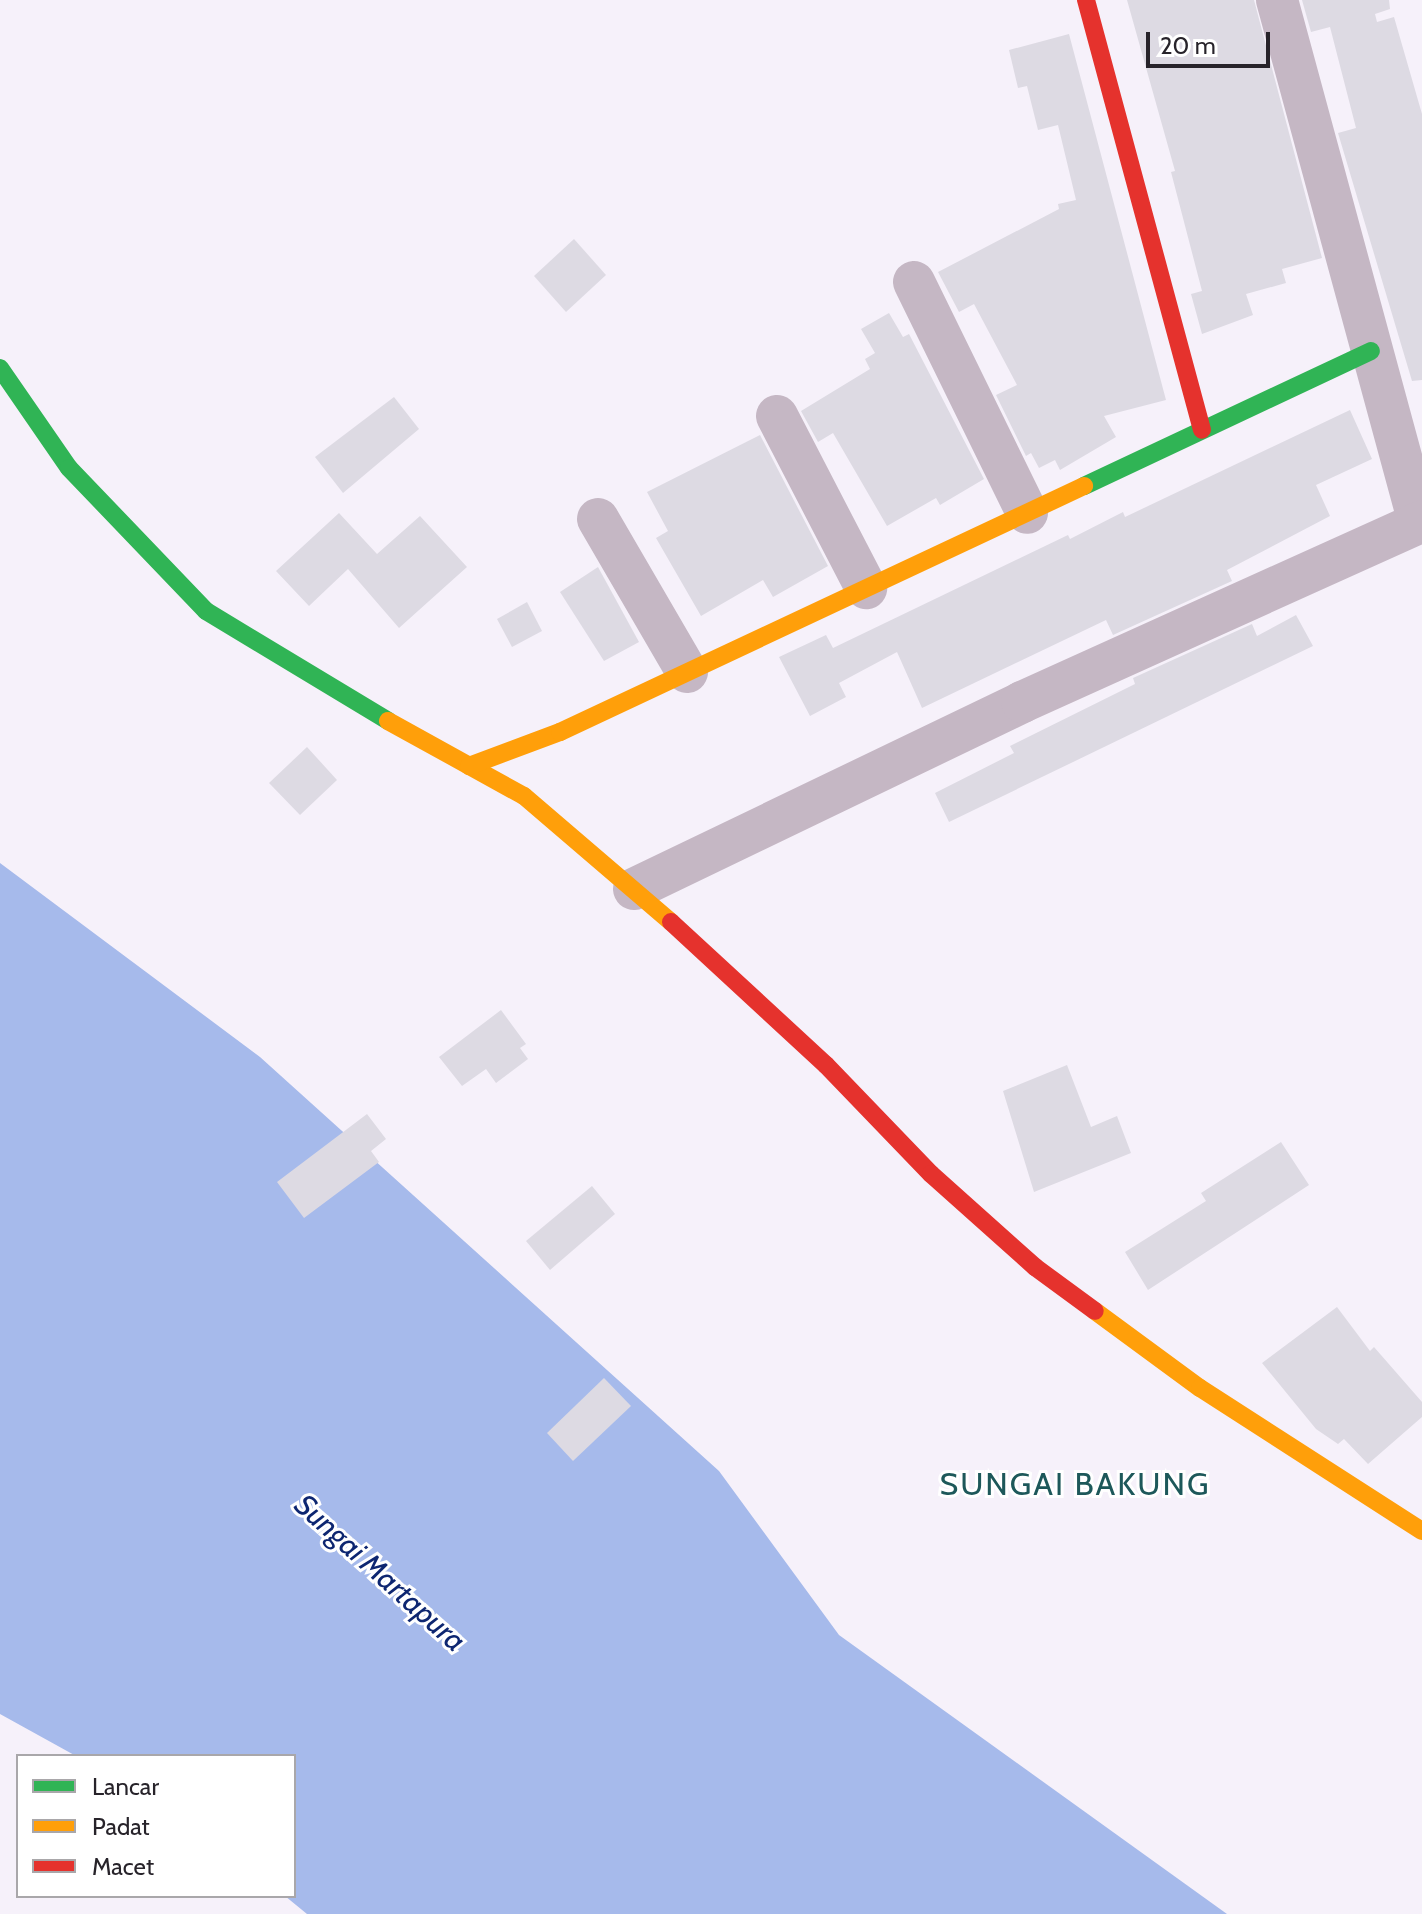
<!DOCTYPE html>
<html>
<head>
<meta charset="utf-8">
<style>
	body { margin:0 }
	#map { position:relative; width:1422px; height:1914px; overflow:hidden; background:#f6f1fa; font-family:Cabin,sans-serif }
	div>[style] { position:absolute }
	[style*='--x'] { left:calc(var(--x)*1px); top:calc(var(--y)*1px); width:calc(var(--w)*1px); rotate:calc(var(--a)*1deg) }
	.water>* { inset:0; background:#a6baeb }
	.building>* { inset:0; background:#dddae3 }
	.street>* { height:42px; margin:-21px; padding:0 21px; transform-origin:21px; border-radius:21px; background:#c5b7c4 }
	.fast>* { height:18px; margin:-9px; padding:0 9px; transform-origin:9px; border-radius:9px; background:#30b455 }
	.slow>* { height:18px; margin:-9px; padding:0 9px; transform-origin:9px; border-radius:9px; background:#ff9f0a }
	.jam>* { height:18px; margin:-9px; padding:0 9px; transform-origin:9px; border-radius:9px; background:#e5322d }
	span { translate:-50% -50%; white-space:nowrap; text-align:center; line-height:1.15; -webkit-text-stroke:6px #fff; paint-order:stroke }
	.water-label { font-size:30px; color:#0d2671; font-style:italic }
	.quarter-label { font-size:32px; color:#1d585a; letter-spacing:2px }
	.legend { position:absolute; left:16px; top:1754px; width:280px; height:144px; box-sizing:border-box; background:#fff; border:2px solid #a9a7aa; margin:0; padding:10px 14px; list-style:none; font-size:24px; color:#27232a }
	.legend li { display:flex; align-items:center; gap:16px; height:40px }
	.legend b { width:40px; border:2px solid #a9a7aa }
	.scale { position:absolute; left:1146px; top:32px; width:124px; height:36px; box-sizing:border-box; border:4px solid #27232a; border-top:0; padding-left:10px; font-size:24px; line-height:28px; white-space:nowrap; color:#27232a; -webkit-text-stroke:6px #fff; paint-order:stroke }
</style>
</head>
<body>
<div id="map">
	<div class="water">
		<div style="clip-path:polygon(0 863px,260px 1057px,719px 1471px,839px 1635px,1227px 1914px,307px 1914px,285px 1896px,294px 1896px,294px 1756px,76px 1756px,0 1714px)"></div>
	</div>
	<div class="building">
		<div style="clip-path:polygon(1127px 0,1254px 0,1322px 258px,1282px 269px,1286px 283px,1246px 294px,1253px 315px,1202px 334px,1191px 294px,1202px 291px,1171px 172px,1175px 171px)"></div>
		<div style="clip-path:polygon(1302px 0,1389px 0,1390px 9px,1375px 14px,1377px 22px,1394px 17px,1422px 114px,1422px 380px,1412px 381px,1338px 133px,1356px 128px,1330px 27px,1311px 32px)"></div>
		<div style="clip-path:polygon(1069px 34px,1166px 400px,1104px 416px,1116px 437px,1060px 470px,1055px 460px,1039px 468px,1031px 453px,1026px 456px,996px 395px,1017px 385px,974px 304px,959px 312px,938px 272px,1059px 209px,1058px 204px,1076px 200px,1058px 125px,1038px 130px,1027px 86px,1018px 88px,1009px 50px)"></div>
		<div style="clip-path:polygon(574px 239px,606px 275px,566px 312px,534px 276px)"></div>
		<div style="clip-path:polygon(889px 313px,903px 337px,909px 334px,984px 479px,940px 505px,936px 498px,887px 526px,833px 433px,818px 442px,801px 411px,870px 369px,865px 359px,875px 353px,861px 329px)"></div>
		<div style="clip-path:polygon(394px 397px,419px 429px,343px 493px,315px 457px)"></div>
		<div style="clip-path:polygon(1350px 410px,1372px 459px,1316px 485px,1330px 516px,1227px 570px,1232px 581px,1113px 635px,1106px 620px,922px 708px,897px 652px,839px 683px,846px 697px,810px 716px,779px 657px,826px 635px,833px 648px,1068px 535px,1070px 539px,1123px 512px,1125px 517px)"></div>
		<div style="clip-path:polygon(760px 435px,828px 566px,773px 597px,763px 580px,701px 616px,656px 538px,668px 531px,647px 492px)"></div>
		<div style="clip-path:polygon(339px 513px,377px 554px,420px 516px,467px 567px,399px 628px,348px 569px,309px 606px,276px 571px)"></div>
		<div style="clip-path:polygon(598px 567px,639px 642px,604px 661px,560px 592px)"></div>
		<div style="clip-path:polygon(527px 602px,542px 631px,512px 647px,497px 619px)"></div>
		<div style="clip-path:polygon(1296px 615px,1313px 646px,949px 822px,935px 793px,1014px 753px,1010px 746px,1135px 684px,1133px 678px,1252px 624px,1257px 636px)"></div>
		<div style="clip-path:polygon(307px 747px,337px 780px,300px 815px,269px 783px)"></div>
		<div style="clip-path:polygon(501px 1010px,526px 1044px,520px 1048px,528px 1059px,496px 1083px,486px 1069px,462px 1086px,439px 1057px)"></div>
		<div style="clip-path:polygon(1067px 1065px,1091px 1127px,1117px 1116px,1131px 1153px,1034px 1192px,1003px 1091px)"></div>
		<div style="clip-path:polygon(367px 1114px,386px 1139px,371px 1151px,379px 1162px,304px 1218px,277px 1182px)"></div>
		<div style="clip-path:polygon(1281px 1142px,1309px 1185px,1148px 1290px,1125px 1252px,1206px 1201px,1201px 1193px)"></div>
		<div style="clip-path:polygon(592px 1186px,615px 1214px,550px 1270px,526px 1241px)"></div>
		<div style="clip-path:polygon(1337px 1307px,1370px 1351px,1374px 1347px,1422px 1402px,1422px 1417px,1368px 1464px,1344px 1439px,1338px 1444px,1316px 1429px,1262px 1363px)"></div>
		<div style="clip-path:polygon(604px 1378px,631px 1406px,573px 1461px,547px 1433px)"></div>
	</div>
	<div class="street">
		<div style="--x:1277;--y:0;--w:542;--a:74.81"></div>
		<div style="--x:914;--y:282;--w:257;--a:63.9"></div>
		<div style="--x:777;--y:416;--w:194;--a:62.6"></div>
		<div style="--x:598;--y:519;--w:177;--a:59.8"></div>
		<div style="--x:634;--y:889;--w:431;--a:-25.7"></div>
		<div style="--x:1022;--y:702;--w:439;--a:-24.3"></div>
	</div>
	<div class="fast">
		<div style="--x:0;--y:368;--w:121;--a:55.4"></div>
		<div style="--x:69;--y:468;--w:198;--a:46.2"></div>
		<div style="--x:206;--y:611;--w:213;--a:31.1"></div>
		<div style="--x:1084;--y:486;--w:317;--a:-25.2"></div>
	</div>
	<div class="slow">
		<div style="--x:388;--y:721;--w:155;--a:28.9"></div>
		<div style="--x:524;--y:796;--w:194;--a:40.6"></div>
		<div style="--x:469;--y:766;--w:97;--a:-20.5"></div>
		<div style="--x:560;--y:732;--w:579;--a:-25.15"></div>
		<div style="--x:1095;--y:1311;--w:130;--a:36.3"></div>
		<div style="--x:1200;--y:1388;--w:264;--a:32.8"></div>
	</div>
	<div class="jam">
		<div style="--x:1086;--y:0;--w:445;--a:74.9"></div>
		<div style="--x:671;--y:922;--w:211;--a:42.7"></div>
		<div style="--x:826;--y:1065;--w:151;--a:46.1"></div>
		<div style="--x:931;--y:1174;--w:140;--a:41.8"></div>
		<div style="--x:1035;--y:1267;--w:74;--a:36.3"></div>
	</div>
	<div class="water-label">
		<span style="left:380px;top:1573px;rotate:42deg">Sungai Martapura</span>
	</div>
	<div class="quarter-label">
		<span style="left:1075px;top:1484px">SUNGAI BAKUNG</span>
	</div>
	<ul class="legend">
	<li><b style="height:10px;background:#30b455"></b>Lancar</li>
	<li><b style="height:10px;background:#ff9f0a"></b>Padat</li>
	<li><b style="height:10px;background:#e5322d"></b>Macet</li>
	</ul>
	<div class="scale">20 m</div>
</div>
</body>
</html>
